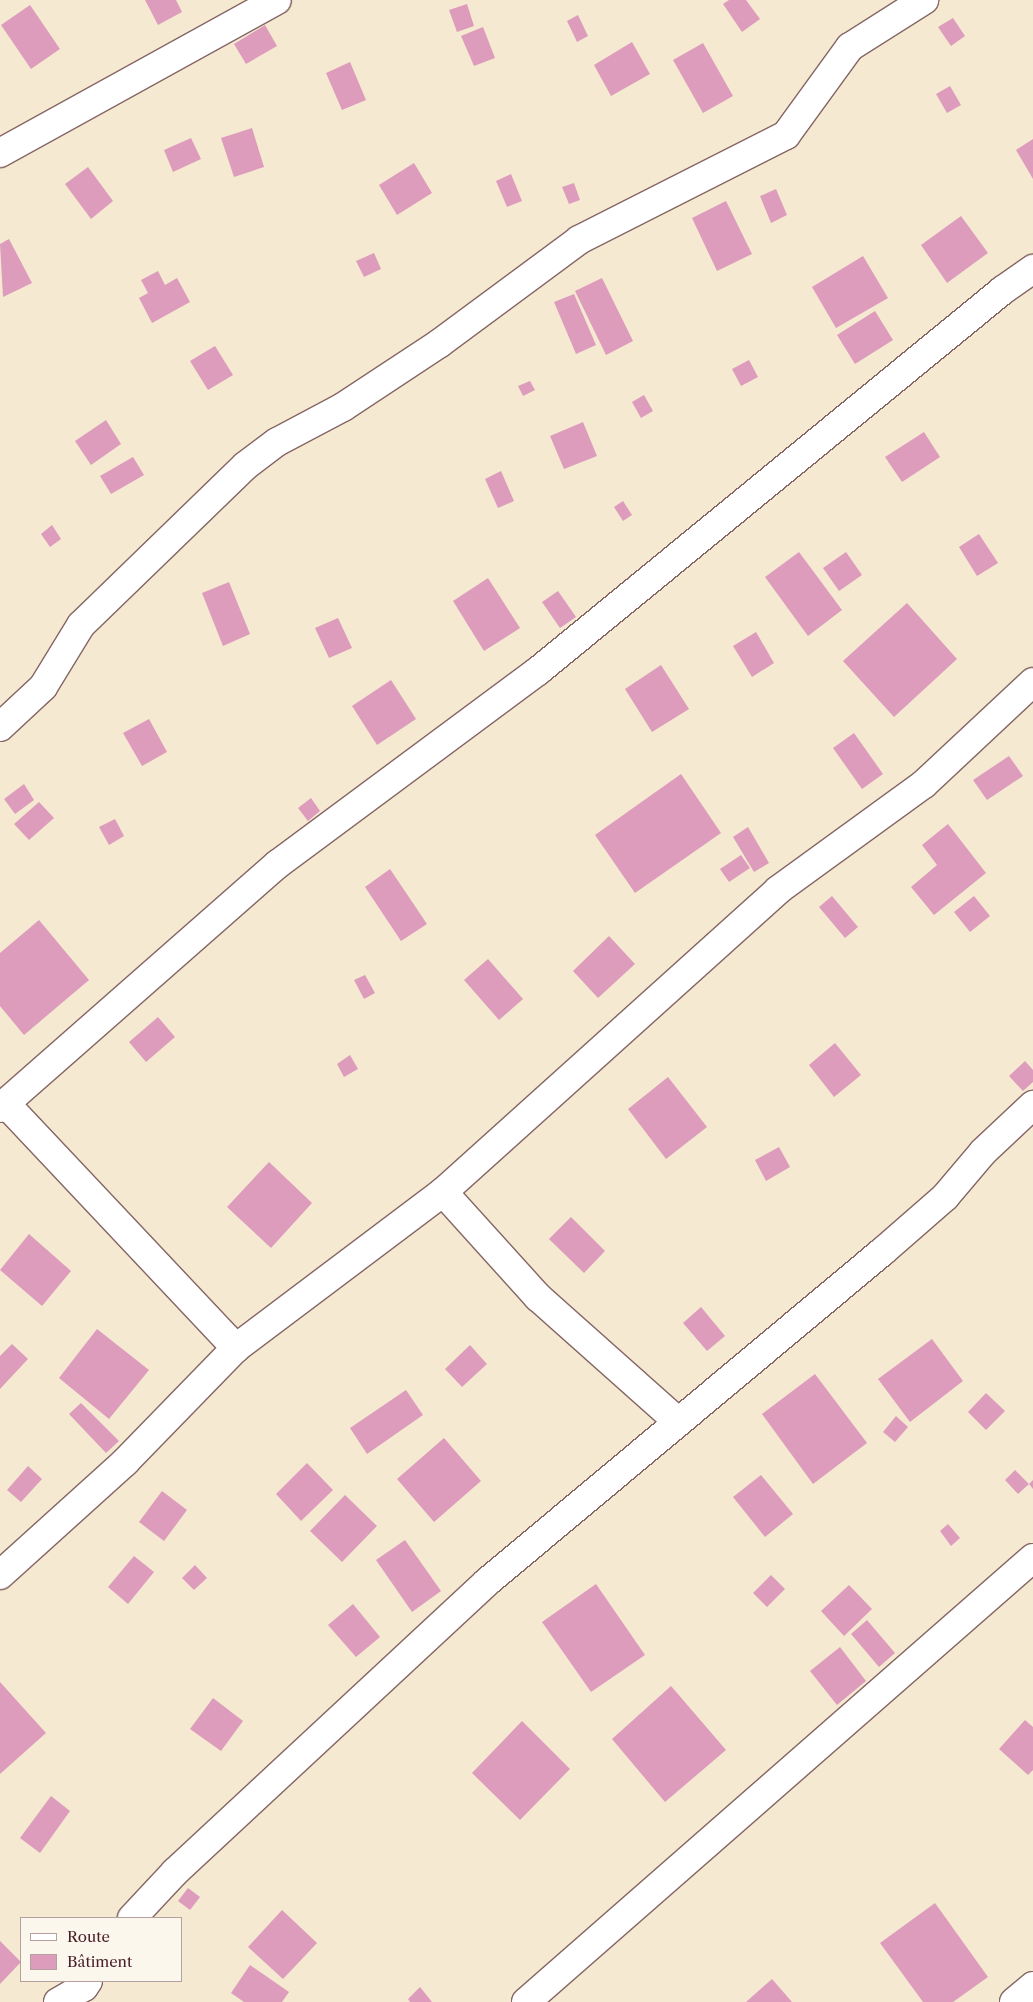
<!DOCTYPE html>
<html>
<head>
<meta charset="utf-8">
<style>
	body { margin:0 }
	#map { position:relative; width:1033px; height:2002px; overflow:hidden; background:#f5e9d2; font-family:"Libre Caslon Text",serif }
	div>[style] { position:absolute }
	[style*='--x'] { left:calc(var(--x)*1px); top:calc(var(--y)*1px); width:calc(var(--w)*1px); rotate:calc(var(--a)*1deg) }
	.building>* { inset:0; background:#dd9cbc }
	.roads { filter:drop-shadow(1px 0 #866665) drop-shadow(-1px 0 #866665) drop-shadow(0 1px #866665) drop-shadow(0 -1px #866665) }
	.minor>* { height:28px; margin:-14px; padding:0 14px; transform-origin:14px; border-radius:14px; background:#fff }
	span { translate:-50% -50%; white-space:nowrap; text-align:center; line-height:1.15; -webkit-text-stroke:4px #fbf7ec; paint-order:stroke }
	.legend { position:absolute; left:20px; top:1917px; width:162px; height:65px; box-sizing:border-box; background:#fbf7ec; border:1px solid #b4a19f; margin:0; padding:6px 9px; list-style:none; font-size:15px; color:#4a1f2b }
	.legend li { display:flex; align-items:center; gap:10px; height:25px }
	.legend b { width:25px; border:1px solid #b4a19f }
</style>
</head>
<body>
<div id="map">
	<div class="building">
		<div style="clip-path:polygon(145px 0,176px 0,182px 12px,158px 25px)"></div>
		<div style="clip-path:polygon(729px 0,746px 0,760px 19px,742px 32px,723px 4px)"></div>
		<div style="clip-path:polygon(467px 4px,474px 26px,457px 32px,449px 10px)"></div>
		<div style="clip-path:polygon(30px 5px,60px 49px,31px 69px,1px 25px)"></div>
		<div style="clip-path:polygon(578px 15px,588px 36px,577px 42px,567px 21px)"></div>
		<div style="clip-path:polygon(953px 18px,965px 36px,951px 46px,938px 27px)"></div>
		<div style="clip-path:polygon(265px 25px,277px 46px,246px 64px,234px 44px)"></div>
		<div style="clip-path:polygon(483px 27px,495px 58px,474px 66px,461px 36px)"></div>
		<div style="clip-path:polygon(632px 42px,650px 74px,611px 96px,594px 65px)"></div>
		<div style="clip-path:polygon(703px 43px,733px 96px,703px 113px,673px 60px)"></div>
		<div style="clip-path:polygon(350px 62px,366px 100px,342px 110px,326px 73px)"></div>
		<div style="clip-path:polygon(950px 86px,961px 105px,947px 113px,936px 94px)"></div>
		<div style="clip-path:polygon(252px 128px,264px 167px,234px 177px,221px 138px)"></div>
		<div style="clip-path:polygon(191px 138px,201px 159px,173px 172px,164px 150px)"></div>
		<div style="clip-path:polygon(1033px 139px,1033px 179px,1016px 150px)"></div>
		<div style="clip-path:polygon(414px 163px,432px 193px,397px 215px,379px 185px)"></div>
		<div style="clip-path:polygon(88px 167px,113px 201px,91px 219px,65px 184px)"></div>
		<div style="clip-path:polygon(511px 174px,522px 201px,507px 207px,496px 181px)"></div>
		<div style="clip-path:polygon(574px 183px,580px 200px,569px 204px,562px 187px)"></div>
		<div style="clip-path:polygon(776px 189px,787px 215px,771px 223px,760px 196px)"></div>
		<div style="clip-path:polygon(726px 201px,752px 254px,717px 271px,692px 218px)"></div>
		<div style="clip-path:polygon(961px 216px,988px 253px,947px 283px,921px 245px)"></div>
		<div style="clip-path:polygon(9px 239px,32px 283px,3px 297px,0 244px)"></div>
		<div style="clip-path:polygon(374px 253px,381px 269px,364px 277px,356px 261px)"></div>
		<div style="clip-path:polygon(863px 256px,888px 298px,836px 328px,812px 287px)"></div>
		<div style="clip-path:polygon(158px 271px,165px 285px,177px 278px,190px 302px,152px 323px,139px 298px,148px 293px,141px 280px)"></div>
		<div style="clip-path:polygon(602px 278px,633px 341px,606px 355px,575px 291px)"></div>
		<div style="clip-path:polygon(574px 294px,596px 345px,576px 354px,554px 302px)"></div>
		<div style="clip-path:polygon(875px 311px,893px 340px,855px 364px,837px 335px)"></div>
		<div style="clip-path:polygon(215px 346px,233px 375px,208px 390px,190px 361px)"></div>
		<div style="clip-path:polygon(749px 360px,758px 377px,741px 386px,732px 369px)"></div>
		<div style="clip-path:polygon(530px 381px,535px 390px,523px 396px,518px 386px)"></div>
		<div style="clip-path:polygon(644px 395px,653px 411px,641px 418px,632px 402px)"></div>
		<div style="clip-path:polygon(106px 420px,121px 444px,91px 465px,75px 441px)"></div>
		<div style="clip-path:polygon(583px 422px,597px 456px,564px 469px,550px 436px)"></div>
		<div style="clip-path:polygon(924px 432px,940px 457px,902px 482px,885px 457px)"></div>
		<div style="clip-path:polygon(133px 457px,144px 475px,111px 494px,100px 476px)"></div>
		<div style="clip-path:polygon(501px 471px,514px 501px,498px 508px,485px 479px)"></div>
		<div style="clip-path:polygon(623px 501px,632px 515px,623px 521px,614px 507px)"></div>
		<div style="clip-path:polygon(52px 525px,61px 539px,50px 547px,41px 534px)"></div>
		<div style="clip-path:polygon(979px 534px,998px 563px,977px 576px,959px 547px)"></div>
		<div style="clip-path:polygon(799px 552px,842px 610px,808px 636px,765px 577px)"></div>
		<div style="clip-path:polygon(846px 552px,862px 575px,839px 591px,823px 568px)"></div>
		<div style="clip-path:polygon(488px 578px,520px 628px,484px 651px,453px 601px)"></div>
		<div style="clip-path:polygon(229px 582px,250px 634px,223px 646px,202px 593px)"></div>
		<div style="clip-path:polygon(558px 591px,576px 617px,560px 628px,542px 602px)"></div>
		<div style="clip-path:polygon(907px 603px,957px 659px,894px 717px,843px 661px)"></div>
		<div style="clip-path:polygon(338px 618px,352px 648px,329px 658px,315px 628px)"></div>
		<div style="clip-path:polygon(756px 632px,774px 663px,752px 677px,733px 646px)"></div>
		<div style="clip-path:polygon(661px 665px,689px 709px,652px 732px,625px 689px)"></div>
		<div style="clip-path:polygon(391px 680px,416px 719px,377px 745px,352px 706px)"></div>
		<div style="clip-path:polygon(149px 719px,167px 752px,142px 766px,123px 733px)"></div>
		<div style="clip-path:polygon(854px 733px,883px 774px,862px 789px,833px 748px)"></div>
		<div style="clip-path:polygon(1009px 756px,1023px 776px,987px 800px,973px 780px)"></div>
		<div style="clip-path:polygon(681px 774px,721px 833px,635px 893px,595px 835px)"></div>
		<div style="clip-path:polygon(24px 784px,34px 800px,15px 814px,4px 799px)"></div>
		<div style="clip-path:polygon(311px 798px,320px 811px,308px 821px,298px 808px)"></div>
		<div style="clip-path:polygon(39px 802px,54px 818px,29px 840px,14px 824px)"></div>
		<div style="clip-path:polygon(115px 819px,124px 836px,109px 845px,99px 827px)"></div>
		<div style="clip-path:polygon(948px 824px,986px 873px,934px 915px,911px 887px,937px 865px,922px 845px)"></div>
		<div style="clip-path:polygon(748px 827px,769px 863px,754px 872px,733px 837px)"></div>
		<div style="clip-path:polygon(741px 855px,750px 868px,729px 882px,720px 869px)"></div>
		<div style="clip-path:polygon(390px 869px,427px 924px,401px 941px,365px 887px)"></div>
		<div style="clip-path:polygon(832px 896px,858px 927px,845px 938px,819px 907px)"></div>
		<div style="clip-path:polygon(974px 896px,990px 916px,970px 932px,954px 912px)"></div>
		<div style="clip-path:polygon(39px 920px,89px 980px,24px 1035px,0 1006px,0 953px)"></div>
		<div style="clip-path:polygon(609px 936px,635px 964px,598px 998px,573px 971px)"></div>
		<div style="clip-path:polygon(488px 959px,523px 999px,499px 1020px,464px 980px)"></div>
		<div style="clip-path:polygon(365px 975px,375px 993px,364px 999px,354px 980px)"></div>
		<div style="clip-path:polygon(158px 1017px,175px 1037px,146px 1062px,129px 1042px)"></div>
		<div style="clip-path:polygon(835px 1043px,861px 1075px,834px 1097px,809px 1065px)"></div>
		<div style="clip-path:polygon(350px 1055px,358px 1069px,344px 1077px,337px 1064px)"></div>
		<div style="clip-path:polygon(1025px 1061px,1033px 1070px,1033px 1082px,1023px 1091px,1009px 1076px)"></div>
		<div style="clip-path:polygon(668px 1077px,707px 1127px,666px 1159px,628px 1109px)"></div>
		<div style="clip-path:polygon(779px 1147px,790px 1167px,766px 1181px,755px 1160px)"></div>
		<div style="clip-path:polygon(269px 1162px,312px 1203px,271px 1248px,227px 1207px)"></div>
		<div style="clip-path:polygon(571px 1217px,605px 1251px,584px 1273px,549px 1239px)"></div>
		<div style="clip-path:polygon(29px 1234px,71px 1271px,42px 1306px,0 1270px)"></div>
		<div style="clip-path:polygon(701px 1307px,725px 1336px,707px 1351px,683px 1323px)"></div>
		<div style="clip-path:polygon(97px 1329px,149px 1370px,109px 1419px,59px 1378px)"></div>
		<div style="clip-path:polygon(932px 1339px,963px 1381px,910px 1422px,878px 1379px)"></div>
		<div style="clip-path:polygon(12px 1344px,28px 1359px,0 1389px,0 1356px)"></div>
		<div style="clip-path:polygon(470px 1345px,487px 1364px,462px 1387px,445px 1369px)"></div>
		<div style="clip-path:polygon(815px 1374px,867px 1443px,813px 1484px,762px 1414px)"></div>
		<div style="clip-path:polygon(406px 1390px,423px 1415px,367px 1454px,350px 1428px)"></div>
		<div style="clip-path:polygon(986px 1393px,1005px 1411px,986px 1430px,968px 1412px)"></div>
		<div style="clip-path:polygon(81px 1403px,119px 1441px,106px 1453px,69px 1414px)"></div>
		<div style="clip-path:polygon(896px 1416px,908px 1427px,895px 1442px,883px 1432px)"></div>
		<div style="clip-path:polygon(444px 1438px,481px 1481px,434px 1522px,397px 1479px)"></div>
		<div style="clip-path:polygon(307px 1463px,333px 1490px,301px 1521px,276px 1494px)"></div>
		<div style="clip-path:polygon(28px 1466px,42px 1479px,21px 1502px,7px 1490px)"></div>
		<div style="clip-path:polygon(1015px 1470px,1029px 1484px,1033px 1480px,1033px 1489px,1029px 1484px,1018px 1494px,1005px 1480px)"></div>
		<div style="clip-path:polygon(761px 1475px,793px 1514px,765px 1537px,733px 1497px)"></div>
		<div style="clip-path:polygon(162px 1491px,187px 1510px,164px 1541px,139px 1522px)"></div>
		<div style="clip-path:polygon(345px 1495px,377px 1526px,342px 1562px,310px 1531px)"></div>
		<div style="clip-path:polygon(948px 1524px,960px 1538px,951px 1546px,940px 1531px)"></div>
		<div style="clip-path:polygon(405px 1540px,441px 1591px,412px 1612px,376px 1560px)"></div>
		<div style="clip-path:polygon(134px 1556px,154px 1572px,128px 1604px,108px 1587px)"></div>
		<div style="clip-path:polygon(195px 1565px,207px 1578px,194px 1590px,182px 1578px)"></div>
		<div style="clip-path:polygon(771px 1575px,785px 1589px,767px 1607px,753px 1593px)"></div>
		<div style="clip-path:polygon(596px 1584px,645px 1655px,591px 1692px,542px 1622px)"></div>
		<div style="clip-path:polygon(849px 1585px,872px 1609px,844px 1636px,821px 1611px)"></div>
		<div style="clip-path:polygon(353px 1604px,380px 1637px,356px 1657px,328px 1625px)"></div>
		<div style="clip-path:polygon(867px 1620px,895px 1653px,879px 1667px,851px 1634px)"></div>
		<div style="clip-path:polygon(840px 1647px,866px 1681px,837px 1705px,810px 1671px)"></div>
		<div style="clip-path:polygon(0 1682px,46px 1733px,0 1774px)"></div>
		<div style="clip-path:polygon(671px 1686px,726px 1750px,665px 1802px,612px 1739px)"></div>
		<div style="clip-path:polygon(213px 1698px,243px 1721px,221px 1751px,190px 1729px)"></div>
		<div style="clip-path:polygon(1025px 1720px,1033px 1727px,1033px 1770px,1028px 1775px,999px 1749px)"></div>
		<div style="clip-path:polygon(522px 1721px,570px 1769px,520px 1820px,472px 1773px)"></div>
		<div style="clip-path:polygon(51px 1796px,70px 1811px,40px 1853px,20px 1838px)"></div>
		<div style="clip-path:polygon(188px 1888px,200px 1897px,190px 1910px,178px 1901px)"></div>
		<div style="clip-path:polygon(935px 1903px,988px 1977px,953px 2002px,923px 2002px,880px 1943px)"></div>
		<div style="clip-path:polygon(282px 1910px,317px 1943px,283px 1979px,248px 1947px)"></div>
		<div style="clip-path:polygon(0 1941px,21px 1962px,0 1984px)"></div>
		<div style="clip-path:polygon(250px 1965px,289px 1992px,282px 2002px,244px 2002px,231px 1993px)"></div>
		<div style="clip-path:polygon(772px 1979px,792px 2002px,746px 2002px)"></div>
		<div style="clip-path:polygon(420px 1987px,432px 2002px,410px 2002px,408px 1999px)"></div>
	</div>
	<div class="roads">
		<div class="minor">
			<div style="--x:0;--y:153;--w:316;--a:-28.9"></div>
			<div style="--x:0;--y:727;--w:59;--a:-42.9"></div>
			<div style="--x:43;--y:687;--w:73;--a:-58.5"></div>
			<div style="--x:81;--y:625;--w:228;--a:-44.1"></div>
			<div style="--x:245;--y:466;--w:40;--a:-37"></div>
			<div style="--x:277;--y:442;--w:75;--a:-27.9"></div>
			<div style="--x:343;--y:407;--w:116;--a:-33.4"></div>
			<div style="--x:440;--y:343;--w:173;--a:-36.5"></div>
			<div style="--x:579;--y:240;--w:232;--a:-26.9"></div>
			<div style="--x:786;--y:135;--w:109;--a:-54"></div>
			<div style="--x:850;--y:47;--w:88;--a:-32.4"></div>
			<div style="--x:5;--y:1103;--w:337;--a:46.7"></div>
			<div style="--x:0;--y:1108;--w:370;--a:-41.3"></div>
			<div style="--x:278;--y:864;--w:324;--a:-36.6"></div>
			<div style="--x:538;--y:671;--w:601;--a:-39.33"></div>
			<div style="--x:1003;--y:290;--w:37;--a:-35"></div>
			<div style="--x:443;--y:1192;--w:142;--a:47.9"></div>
			<div style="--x:538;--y:1297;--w:186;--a:41.7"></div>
			<div style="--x:0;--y:1575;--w:169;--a:-42.1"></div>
			<div style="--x:125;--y:1462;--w:159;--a:-45.8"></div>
			<div style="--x:236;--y:1348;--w:259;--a:-37"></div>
			<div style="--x:443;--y:1192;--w:451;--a:-42"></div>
			<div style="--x:778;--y:890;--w:180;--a:-36"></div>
			<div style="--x:924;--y:784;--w:149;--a:-43.1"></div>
			<div style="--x:132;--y:1918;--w:63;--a:-46.9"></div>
			<div style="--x:175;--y:1872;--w:426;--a:-42.9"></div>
			<div style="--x:487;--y:1582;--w:515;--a:-39.88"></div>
			<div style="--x:882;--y:1252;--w:84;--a:-41.1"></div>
			<div style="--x:945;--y:1197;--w:59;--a:-49.8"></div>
			<div style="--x:983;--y:1152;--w:69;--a:-43.2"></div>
			<div style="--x:58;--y:2002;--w:30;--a:-30"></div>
			<div style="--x:84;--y:1987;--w:7;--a:-56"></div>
			<div style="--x:526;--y:2002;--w:674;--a:-41.21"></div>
			<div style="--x:1014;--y:2002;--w:25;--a:-40"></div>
		</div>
	</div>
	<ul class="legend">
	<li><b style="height:6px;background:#fff"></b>Route</li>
	<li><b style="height:14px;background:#dd9cbc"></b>Bâtiment</li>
	</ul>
</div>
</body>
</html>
